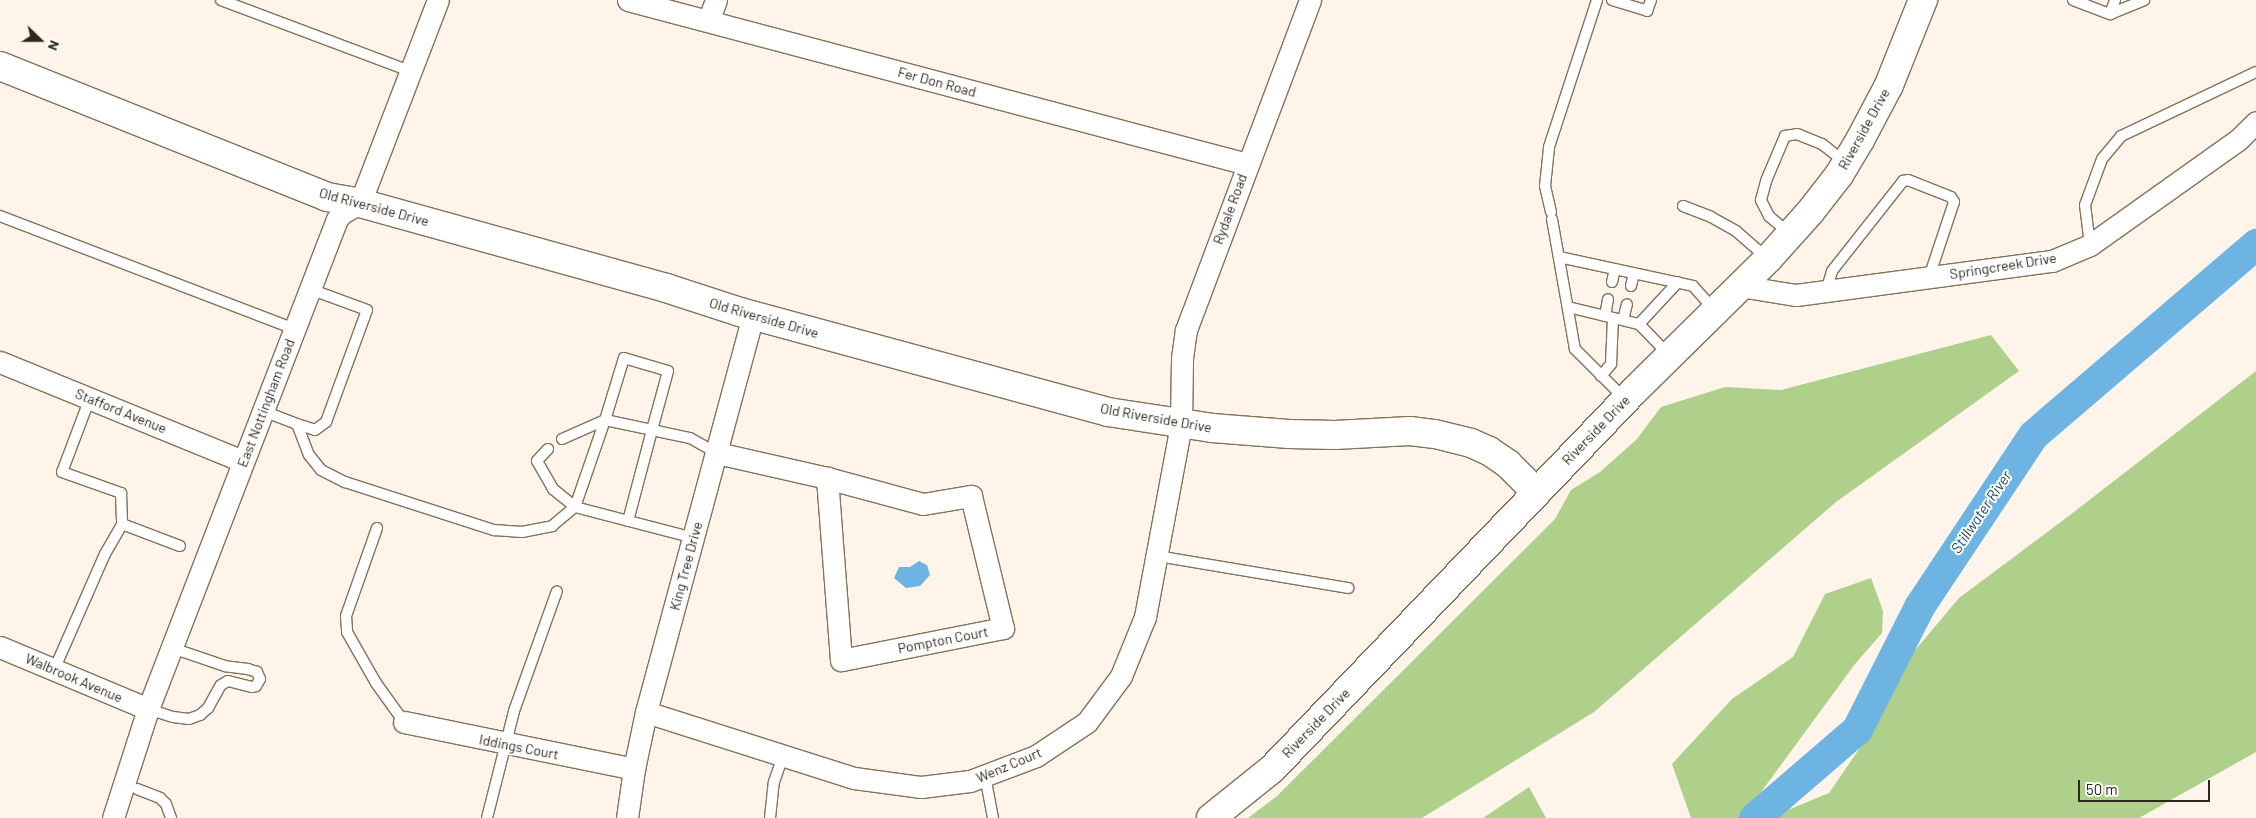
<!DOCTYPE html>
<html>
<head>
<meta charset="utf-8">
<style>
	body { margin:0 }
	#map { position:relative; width:2256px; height:818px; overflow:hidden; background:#fef4e9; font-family:Barlow,sans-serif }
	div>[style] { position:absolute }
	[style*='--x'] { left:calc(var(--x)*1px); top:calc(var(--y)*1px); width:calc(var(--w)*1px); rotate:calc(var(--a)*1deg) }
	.forest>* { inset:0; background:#aed08b }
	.water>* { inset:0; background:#6db4e3 }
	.river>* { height:31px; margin:-15.5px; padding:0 15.5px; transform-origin:15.5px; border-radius:15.5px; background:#6db4e3 }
	.roads { filter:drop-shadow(1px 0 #867258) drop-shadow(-1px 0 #867258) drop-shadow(0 1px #867258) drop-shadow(0 -1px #867258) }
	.lane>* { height:10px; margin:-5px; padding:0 5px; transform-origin:5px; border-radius:5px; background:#fff }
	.street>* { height:21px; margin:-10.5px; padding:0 10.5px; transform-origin:10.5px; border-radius:10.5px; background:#fff }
	.secondary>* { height:28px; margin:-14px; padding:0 14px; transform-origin:14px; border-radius:14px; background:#fff }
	span { translate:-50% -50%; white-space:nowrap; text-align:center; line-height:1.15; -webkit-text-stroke:4px #fff; paint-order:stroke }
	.street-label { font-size:14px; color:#2f271c }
	.water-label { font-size:15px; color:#164d6d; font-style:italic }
	.north { position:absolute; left:15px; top:15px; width:50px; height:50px; -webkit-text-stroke:4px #fff; paint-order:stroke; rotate:112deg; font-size:14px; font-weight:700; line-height:20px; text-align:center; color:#2f271c }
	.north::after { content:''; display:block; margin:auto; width:18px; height:22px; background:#2f271c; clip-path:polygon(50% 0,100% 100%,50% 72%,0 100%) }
	.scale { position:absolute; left:2078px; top:780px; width:132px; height:22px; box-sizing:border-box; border:2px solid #2f271c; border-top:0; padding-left:6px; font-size:15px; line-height:18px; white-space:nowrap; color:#2f271c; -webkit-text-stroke:4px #fff; paint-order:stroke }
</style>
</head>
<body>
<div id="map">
	<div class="forest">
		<div style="clip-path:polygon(1991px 335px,2019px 371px,1836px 502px,1594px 712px,1422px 818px,1248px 818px,1277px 796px,1555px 519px,1571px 490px,1600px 472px,1636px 440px,1661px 407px,1725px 387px,1781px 390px)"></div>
		<div style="clip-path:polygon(2256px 371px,2256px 752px,2139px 818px,1768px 818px,1829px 793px,1881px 717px,1906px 661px,1959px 598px,2070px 515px)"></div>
		<div style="clip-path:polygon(1871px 578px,1883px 611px,1882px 633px,1855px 664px,1742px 818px,1691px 818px,1672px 764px,1732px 699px,1793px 657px,1825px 594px)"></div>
		<div style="clip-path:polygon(1529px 787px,1546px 818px,1483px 818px)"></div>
	</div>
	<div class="water">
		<div style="clip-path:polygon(919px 561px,927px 565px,930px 575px,920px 586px,906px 588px,894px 578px,899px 567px,910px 567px)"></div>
	</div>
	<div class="river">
		<div style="--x:1754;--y:818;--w:136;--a:-40.8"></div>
		<div style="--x:1857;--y:729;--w:139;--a:-63.1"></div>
		<div style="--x:1920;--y:605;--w:204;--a:-56.4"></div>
		<div style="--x:2033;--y:435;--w:294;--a:-40.6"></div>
	</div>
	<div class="roads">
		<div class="lane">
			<div style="--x:221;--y:0;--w:202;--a:20.6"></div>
			<div style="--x:1612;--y:0;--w:37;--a:17"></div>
			<div style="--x:1647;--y:11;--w:12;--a:-70"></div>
			<div style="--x:2073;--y:0;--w:40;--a:21"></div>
			<div style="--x:2110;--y:14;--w:37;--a:-22"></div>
			<div style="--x:2110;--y:14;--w:15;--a:-70"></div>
			<div style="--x:1683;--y:206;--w:30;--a:21"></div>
			<div style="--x:1711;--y:217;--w:29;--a:29"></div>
			<div style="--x:1736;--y:231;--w:41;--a:41.1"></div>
			<div style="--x:1551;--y:212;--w:27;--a:-103"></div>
			<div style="--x:1545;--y:186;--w:39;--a:-84"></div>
			<div style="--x:1549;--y:147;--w:155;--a:-71.9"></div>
			<div style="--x:0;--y:216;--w:316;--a:21"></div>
			<div style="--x:1552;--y:219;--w:132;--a:80"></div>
			<div style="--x:1575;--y:349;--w:71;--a:45"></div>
			<div style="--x:1789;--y:233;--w:26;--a:-140"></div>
			<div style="--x:1769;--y:216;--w:18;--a:-117"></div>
			<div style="--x:1761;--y:200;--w:20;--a:-75"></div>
			<div style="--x:1766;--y:181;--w:49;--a:-67.1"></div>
			<div style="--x:1785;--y:136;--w:12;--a:-9"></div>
			<div style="--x:1797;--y:134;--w:27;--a:22"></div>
			<div style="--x:1822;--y:144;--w:29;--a:38"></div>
			<div style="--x:2090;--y:245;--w:40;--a:-97.1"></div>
			<div style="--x:2085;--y:205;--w:49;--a:-69.7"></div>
			<div style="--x:2102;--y:159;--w:30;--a:-50"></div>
			<div style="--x:2121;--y:136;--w:149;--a:-25.4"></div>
			<div style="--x:1559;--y:257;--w:137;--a:12.2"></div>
			<div style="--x:1693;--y:286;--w:31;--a:48"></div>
			<div style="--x:1612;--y:282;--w:13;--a:-77"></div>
			<div style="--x:1631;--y:286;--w:13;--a:-77"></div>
			<div style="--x:1826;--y:291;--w:21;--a:-73"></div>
			<div style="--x:1832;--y:271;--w:115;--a:-51.7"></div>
			<div style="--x:1903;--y:181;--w:5;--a:-11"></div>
			<div style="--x:1908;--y:180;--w:46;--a:21.6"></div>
			<div style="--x:1951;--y:197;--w:6;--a:59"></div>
			<div style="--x:1954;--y:202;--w:79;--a:108.4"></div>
			<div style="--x:1568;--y:307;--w:73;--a:13.5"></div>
			<div style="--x:1639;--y:324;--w:43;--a:45.9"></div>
			<div style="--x:1605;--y:316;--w:17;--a:-80"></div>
			<div style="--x:1623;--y:320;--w:16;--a:-76"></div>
			<div style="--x:1639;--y:324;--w:57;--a:-47.1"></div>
			<div style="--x:1601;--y:376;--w:16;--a:-50"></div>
			<div style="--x:1611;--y:364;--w:46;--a:-87.5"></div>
			<div style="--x:90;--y:398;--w:79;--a:110.7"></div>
			<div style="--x:62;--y:472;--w:63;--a:19.6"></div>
			<div style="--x:121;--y:493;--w:31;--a:88"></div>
			<div style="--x:122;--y:524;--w:62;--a:20.8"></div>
			<div style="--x:263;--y:411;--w:36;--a:21"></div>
			<div style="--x:297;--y:424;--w:33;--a:69"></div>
			<div style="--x:309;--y:455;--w:19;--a:51"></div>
			<div style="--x:321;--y:470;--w:27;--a:27"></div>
			<div style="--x:345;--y:482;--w:157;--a:17.9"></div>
			<div style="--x:494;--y:530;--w:28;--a:4"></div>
			<div style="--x:522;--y:532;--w:31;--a:-11"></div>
			<div style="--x:552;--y:526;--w:30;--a:-40"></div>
			<div style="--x:575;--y:507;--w:92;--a:-71"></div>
			<div style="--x:605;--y:420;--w:47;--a:156.2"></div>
			<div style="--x:297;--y:424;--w:19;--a:18"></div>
			<div style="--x:315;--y:430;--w:14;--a:-36"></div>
			<div style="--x:326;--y:422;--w:119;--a:-69.9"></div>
			<div style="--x:367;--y:310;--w:61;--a:-159.8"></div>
			<div style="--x:548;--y:449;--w:16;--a:133"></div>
			<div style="--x:537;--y:461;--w:32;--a:60"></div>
			<div style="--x:553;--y:489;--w:28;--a:39"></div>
			<div style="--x:575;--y:507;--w:123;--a:14.6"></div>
			<div style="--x:628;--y:521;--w:94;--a:-75.2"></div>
			<div style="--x:652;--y:430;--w:61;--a:-74.8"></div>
			<div style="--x:668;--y:371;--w:46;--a:-163.5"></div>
			<div style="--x:624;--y:358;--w:65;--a:107"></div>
			<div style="--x:605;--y:420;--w:48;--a:12"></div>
			<div style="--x:652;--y:430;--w:39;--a:12"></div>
			<div style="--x:690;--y:438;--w:31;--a:29"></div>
			<div style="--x:377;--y:528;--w:93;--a:109.4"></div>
			<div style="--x:346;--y:616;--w:16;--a:86"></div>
			<div style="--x:347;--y:632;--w:59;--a:60.4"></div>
			<div style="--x:376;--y:683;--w:48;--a:54.3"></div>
			<div style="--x:1157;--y:556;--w:194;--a:9.5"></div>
			<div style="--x:54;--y:670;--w:127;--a:-66.3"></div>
			<div style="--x:105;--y:554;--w:34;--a:-60"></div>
			<div style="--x:148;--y:709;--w:26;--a:18"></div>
			<div style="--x:173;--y:717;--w:16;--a:7"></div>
			<div style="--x:189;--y:719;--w:12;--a:-20"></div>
			<div style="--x:200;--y:715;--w:11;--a:-41"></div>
			<div style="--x:208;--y:708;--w:26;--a:-61"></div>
			<div style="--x:221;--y:685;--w:8;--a:-30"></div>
			<div style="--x:228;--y:681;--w:25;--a:14"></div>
			<div style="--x:252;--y:687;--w:4;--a:-14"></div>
			<div style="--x:256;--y:686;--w:8;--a:-60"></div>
			<div style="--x:260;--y:679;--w:8;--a:-113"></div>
			<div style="--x:257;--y:672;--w:9;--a:-162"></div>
			<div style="--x:248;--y:669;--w:23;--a:-173"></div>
			<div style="--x:225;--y:666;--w:56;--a:-161.2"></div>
			<div style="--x:985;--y:776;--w:43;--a:79.2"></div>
			<div style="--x:137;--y:789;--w:25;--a:21"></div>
			<div style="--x:160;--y:798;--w:8;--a:45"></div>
			<div style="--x:166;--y:804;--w:15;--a:70"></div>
			<div style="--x:487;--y:818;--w:110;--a:-75.8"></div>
			<div style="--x:514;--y:711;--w:127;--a:-70.3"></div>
			<div style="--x:770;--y:818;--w:36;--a:-84"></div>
			<div style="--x:774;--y:782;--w:28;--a:-71"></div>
		</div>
		<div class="street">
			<div style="--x:628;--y:0;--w:640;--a:14.84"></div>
			<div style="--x:708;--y:21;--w:22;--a:-69"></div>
			<div style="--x:1740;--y:286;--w:57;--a:9.1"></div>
			<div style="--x:1796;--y:295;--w:258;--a:-7.6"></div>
			<div style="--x:2052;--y:261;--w:41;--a:-22.8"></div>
			<div style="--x:2090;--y:245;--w:181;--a:-35.4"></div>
			<div style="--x:2238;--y:140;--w:25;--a:-45"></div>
			<div style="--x:0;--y:362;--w:262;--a:22.2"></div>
			<div style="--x:717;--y:453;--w:113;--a:12.8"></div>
			<div style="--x:827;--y:478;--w:99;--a:15.2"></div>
			<div style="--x:923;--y:504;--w:49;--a:-9.5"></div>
			<div style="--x:971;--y:496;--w:136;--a:76.4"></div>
			<div style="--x:1003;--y:628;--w:165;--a:168.8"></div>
			<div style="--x:841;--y:660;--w:183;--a:-94.4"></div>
			<div style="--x:0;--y:647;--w:160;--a:22.7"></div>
			<div style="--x:646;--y:712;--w:218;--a:17.6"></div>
			<div style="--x:854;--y:778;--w:68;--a:7.7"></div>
			<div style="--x:921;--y:787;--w:49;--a:-7"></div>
			<div style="--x:970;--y:781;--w:71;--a:-20.7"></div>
			<div style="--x:1036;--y:756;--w:61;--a:-33.7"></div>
			<div style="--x:1087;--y:722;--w:57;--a:-53.5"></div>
			<div style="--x:1121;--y:676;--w:64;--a:-67.9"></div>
			<div style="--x:1145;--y:617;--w:196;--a:-79.4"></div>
			<div style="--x:1181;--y:424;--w:66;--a:-89.1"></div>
			<div style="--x:1182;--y:358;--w:28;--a:-82"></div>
			<div style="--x:1186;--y:330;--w:353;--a:-69.4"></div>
			<div style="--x:404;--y:722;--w:235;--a:11.5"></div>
			<div style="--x:113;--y:818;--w:114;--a:-72.2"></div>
			<div style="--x:148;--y:709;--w:525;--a:-68.91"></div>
			<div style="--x:337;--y:219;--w:8;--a:-50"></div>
			<div style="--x:342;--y:213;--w:21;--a:-29"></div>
			<div style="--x:360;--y:203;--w:217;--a:-69"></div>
			<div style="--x:627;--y:818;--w:49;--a:-81.9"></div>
			<div style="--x:634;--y:769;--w:58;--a:-78.1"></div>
			<div style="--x:646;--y:712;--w:410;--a:-74.9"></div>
		</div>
		<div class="secondary">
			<div style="--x:0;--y:66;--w:352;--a:21.8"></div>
			<div style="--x:327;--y:197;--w:34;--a:10"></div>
			<div style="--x:360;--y:203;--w:318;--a:15.5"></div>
			<div style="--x:666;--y:288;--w:78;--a:18"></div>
			<div style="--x:740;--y:312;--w:381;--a:15.2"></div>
			<div style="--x:1108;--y:412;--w:105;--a:8.7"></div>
			<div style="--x:1212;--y:428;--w:77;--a:4.5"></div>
			<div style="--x:1289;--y:434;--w:46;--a:1.2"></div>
			<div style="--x:1335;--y:435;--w:75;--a:-3.1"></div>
			<div style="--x:1410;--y:431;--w:25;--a:7"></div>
			<div style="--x:1435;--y:434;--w:37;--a:14"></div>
			<div style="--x:1471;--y:443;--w:20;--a:24"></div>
			<div style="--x:1489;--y:451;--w:23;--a:34"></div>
			<div style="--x:1508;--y:464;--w:40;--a:45"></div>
			<div style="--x:1211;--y:818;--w:78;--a:-38.8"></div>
			<div style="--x:1272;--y:769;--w:523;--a:-46.24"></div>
			<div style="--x:1634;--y:391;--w:188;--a:-44.6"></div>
			<div style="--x:1768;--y:259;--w:64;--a:-48.1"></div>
			<div style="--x:1811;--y:211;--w:46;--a:-52.1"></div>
			<div style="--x:1839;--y:175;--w:41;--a:-59"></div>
			<div style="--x:1860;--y:140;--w:62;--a:-62.2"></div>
			<div style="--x:1889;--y:85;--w:92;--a:-68.2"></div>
		</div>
	</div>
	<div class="street-label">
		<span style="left:937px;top:82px;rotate:15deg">Fer Don Road</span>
		<span style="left:1864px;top:129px;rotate:-61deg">Riverside Drive</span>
		<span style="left:374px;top:207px;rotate:15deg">Old Riverside Drive</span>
		<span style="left:1230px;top:209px;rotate:-70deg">Rydale Road</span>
		<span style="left:2003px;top:266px;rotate:-9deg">Springcreek Drive</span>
		<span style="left:764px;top:318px;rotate:16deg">Old Riverside Drive</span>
		<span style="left:266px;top:403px;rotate:-69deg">East Nottingham Road</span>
		<span style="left:121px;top:411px;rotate:22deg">Stafford Avenue</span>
		<span style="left:1156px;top:418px;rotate:10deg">Old Riverside Drive</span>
		<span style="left:1596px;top:430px;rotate:-46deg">Riverside Drive</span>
		<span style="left:686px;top:566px;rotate:-75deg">King Tree Drive</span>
		<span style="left:943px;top:640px;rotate:-11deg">Pompton Court</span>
		<span style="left:74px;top:678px;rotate:23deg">Walbrook Avenue</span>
		<span style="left:1316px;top:723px;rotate:-46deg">Riverside Drive</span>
		<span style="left:519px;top:747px;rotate:11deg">Iddings Court</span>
		<span style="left:1009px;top:765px;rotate:-23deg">Wenz Court</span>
	</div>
	<div class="water-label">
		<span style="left:1981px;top:512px;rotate:-56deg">Stillwater River</span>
	</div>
	<div class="north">N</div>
	<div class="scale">50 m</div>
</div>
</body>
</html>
